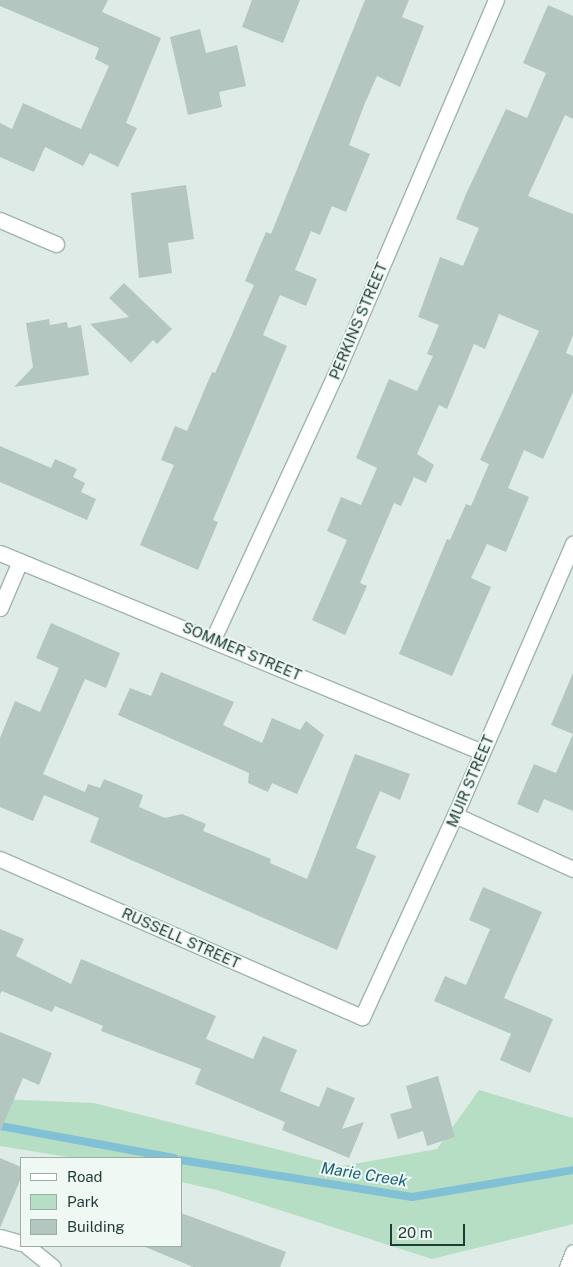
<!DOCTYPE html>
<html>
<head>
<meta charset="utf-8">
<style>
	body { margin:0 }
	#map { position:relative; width:573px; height:1267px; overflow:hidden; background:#dfebe7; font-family:"Public Sans",sans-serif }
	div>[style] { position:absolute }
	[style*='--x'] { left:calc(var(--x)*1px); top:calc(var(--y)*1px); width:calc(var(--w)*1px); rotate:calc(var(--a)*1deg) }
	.green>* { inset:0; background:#b6dec5 }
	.stream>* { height:8px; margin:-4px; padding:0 4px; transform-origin:4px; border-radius:4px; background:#82c0d5 }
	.building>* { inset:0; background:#b4c6c0 }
	.roads { filter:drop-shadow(1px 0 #a2b3af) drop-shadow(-1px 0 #a2b3af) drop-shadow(0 1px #a2b3af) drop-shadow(0 -1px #a2b3af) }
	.minor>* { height:15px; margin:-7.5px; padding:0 7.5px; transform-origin:7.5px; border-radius:7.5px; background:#fff }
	span { translate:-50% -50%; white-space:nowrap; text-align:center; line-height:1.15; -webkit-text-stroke:4px #f0f8f4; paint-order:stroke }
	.street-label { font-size:15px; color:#1f3c37 }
	.water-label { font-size:16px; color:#15617c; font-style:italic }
	.legend { position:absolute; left:20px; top:1157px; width:162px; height:90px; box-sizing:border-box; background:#f0f8f4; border:1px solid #9cada8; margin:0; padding:6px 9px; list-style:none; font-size:15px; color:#1f3c37 }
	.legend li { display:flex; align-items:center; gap:10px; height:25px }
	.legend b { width:25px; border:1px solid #9cada8 }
	.scale { position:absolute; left:390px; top:1224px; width:75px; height:22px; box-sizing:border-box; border:2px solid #1f3c37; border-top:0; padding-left:6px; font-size:15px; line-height:18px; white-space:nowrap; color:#1f3c37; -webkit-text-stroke:4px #f0f8f4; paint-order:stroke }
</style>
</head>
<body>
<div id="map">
	<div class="green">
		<div style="clip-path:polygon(479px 1090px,573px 1118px,573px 1224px,432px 1259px,217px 1190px,181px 1182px,181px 1158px,74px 1158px,0 1146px,0 1099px,94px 1103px,343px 1166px,437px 1149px)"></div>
	</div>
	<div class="stream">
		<div style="--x:0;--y:1126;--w:177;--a:10.4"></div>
		<div style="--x:181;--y:1160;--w:234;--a:9.1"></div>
		<div style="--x:412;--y:1197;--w:163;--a:-9.5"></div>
	</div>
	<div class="building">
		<div style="clip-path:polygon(0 0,108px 0,102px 12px,161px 38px,126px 123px,137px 128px,118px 167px,90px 153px,83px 166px,45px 147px,34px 172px,0 157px,0 123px,12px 129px,23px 103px,81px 129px,109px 66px,95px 59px,99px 48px,0 6px)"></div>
		<div style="clip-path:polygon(252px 0,300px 0,283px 43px,242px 27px)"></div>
		<div style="clip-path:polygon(365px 0,409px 0,402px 17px,424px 26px,400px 87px,377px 76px,365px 103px,349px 145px,370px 154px,346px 212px,332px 206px,320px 235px,311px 231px,295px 270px,317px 279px,306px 306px,280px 295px,263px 335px,287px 346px,213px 520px,218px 522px,198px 570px,140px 545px,174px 465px,161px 460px,175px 426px,187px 431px,212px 372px,215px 373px,254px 285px,245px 281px,266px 232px,271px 234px)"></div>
		<div style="clip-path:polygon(548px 5px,573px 16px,573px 119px,565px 115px,528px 196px,573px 214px,573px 335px,566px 353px,573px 356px,573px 392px,543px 459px,524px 450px,508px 488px,529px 497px,506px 552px,487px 544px,471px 578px,491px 587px,452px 676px,399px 654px,447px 539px,450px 540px,466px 504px,471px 506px,489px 464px,480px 460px,539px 331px,499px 314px,485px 349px,474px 344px,447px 409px,439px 405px,417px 454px,434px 465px,426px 483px,414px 477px,401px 506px,394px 503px,360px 583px,367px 586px,345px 635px,312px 620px,347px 540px,327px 531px,341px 497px,361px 505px,377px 468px,356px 458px,389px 379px,417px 391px,433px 356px,427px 354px,439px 325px,418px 317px,440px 257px,463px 266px,479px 228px,456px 219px,466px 194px,506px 109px,527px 118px,546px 73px,523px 63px)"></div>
		<div style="clip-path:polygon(200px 29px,206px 53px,237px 45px,246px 86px,219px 92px,222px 107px,188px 115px,170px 37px)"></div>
		<div style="clip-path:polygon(186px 185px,194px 239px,168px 243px,172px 273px,139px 278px,131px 193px)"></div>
		<div style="clip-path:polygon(124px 283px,172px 329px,157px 344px,153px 340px,131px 363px,90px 324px,129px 317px,109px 298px)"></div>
		<div style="clip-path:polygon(49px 319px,50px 325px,67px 322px,68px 328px,81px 325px,89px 375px,14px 387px,33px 367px,26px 323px)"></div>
		<div style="clip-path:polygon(0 446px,51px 468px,55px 459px,77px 469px,73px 477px,85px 483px,81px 492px,96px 499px,87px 520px,0 482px)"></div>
		<div style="clip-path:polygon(51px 623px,120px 653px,106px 688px,85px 679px,43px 774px,85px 792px,88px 784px,100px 788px,104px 779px,143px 795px,139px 807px,165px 818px,182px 814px,206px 824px,203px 831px,271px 859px,270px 863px,307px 879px,355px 754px,410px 774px,400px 800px,380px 791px,356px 848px,376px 856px,337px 950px,90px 842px,99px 818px,44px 795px,33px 821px,0 807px,0 738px,15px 701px,40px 712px,59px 668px,36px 658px)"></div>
		<div style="clip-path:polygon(161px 672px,234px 702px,223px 725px,262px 743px,272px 718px,300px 730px,306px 721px,324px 735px,297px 794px,272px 783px,268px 792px,248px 783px,249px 773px,118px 715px,130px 688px,151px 696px)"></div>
		<div style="clip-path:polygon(573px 673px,573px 811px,544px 799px,538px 813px,517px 804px,534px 764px,556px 773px,573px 734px,551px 725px)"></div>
		<div style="clip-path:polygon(483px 887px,542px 912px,504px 998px,553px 1019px,530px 1073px,500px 1060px,511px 1034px,434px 1001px,445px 976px,466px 985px,490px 929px,469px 920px)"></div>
		<div style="clip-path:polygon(0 929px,24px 939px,16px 956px,71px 984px,81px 959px,216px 1016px,206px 1039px,253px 1059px,263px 1036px,297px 1050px,280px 1091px,319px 1107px,327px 1087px,355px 1098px,342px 1129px,364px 1122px,349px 1158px,282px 1130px,285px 1122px,195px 1084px,201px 1069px,101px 1031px,103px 1026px,55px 1006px,52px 1012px,2px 991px,0 994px)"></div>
		<div style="clip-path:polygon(0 1032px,52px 1053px,39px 1085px,23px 1078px,0 1132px)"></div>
		<div style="clip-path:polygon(438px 1076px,455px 1137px,427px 1146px,423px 1131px,398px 1139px,390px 1114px,412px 1108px,406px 1086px)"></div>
		<div style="clip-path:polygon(0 1158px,21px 1167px,21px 1178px,0 1228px)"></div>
		<div style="clip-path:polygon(181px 1213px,286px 1252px,280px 1267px,193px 1267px,143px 1246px,181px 1246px)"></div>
	</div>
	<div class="roads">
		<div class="minor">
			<div style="--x:0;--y:220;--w:61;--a:23.2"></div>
			<div style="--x:0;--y:553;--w:521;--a:22.43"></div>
			<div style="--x:0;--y:608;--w:51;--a:-66.9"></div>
			<div style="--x:213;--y:639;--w:293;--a:-65.2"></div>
			<div style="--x:336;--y:373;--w:406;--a:-66.8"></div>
			<div style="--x:455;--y:815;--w:130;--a:24.6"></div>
			<div style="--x:0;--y:859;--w:395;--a:23.6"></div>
			<div style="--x:362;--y:1017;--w:222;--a:-65.3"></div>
			<div style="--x:455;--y:815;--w:296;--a:-66.5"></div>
			<div style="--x:0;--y:1237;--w:22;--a:16"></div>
			<div style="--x:27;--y:1246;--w:33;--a:39"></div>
			<div style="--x:567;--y:1267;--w:16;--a:-68"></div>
		</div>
	</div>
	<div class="street-label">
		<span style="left:358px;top:321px;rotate:-67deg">PERKINS STREET</span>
		<span style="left:242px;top:651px;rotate:23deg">SOMMER STREET</span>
		<span style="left:470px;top:781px;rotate:-67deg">MUIR STREET</span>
		<span style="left:181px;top:938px;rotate:24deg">RUSSELL STREET</span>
	</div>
	<div class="water-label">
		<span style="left:364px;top:1175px;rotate:9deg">Marie Creek</span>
	</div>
	<ul class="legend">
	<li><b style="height:6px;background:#fff"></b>Road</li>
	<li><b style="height:14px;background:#b6dec5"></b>Park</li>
	<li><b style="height:14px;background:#b4c6c0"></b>Building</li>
	</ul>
	<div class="scale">20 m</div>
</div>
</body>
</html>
